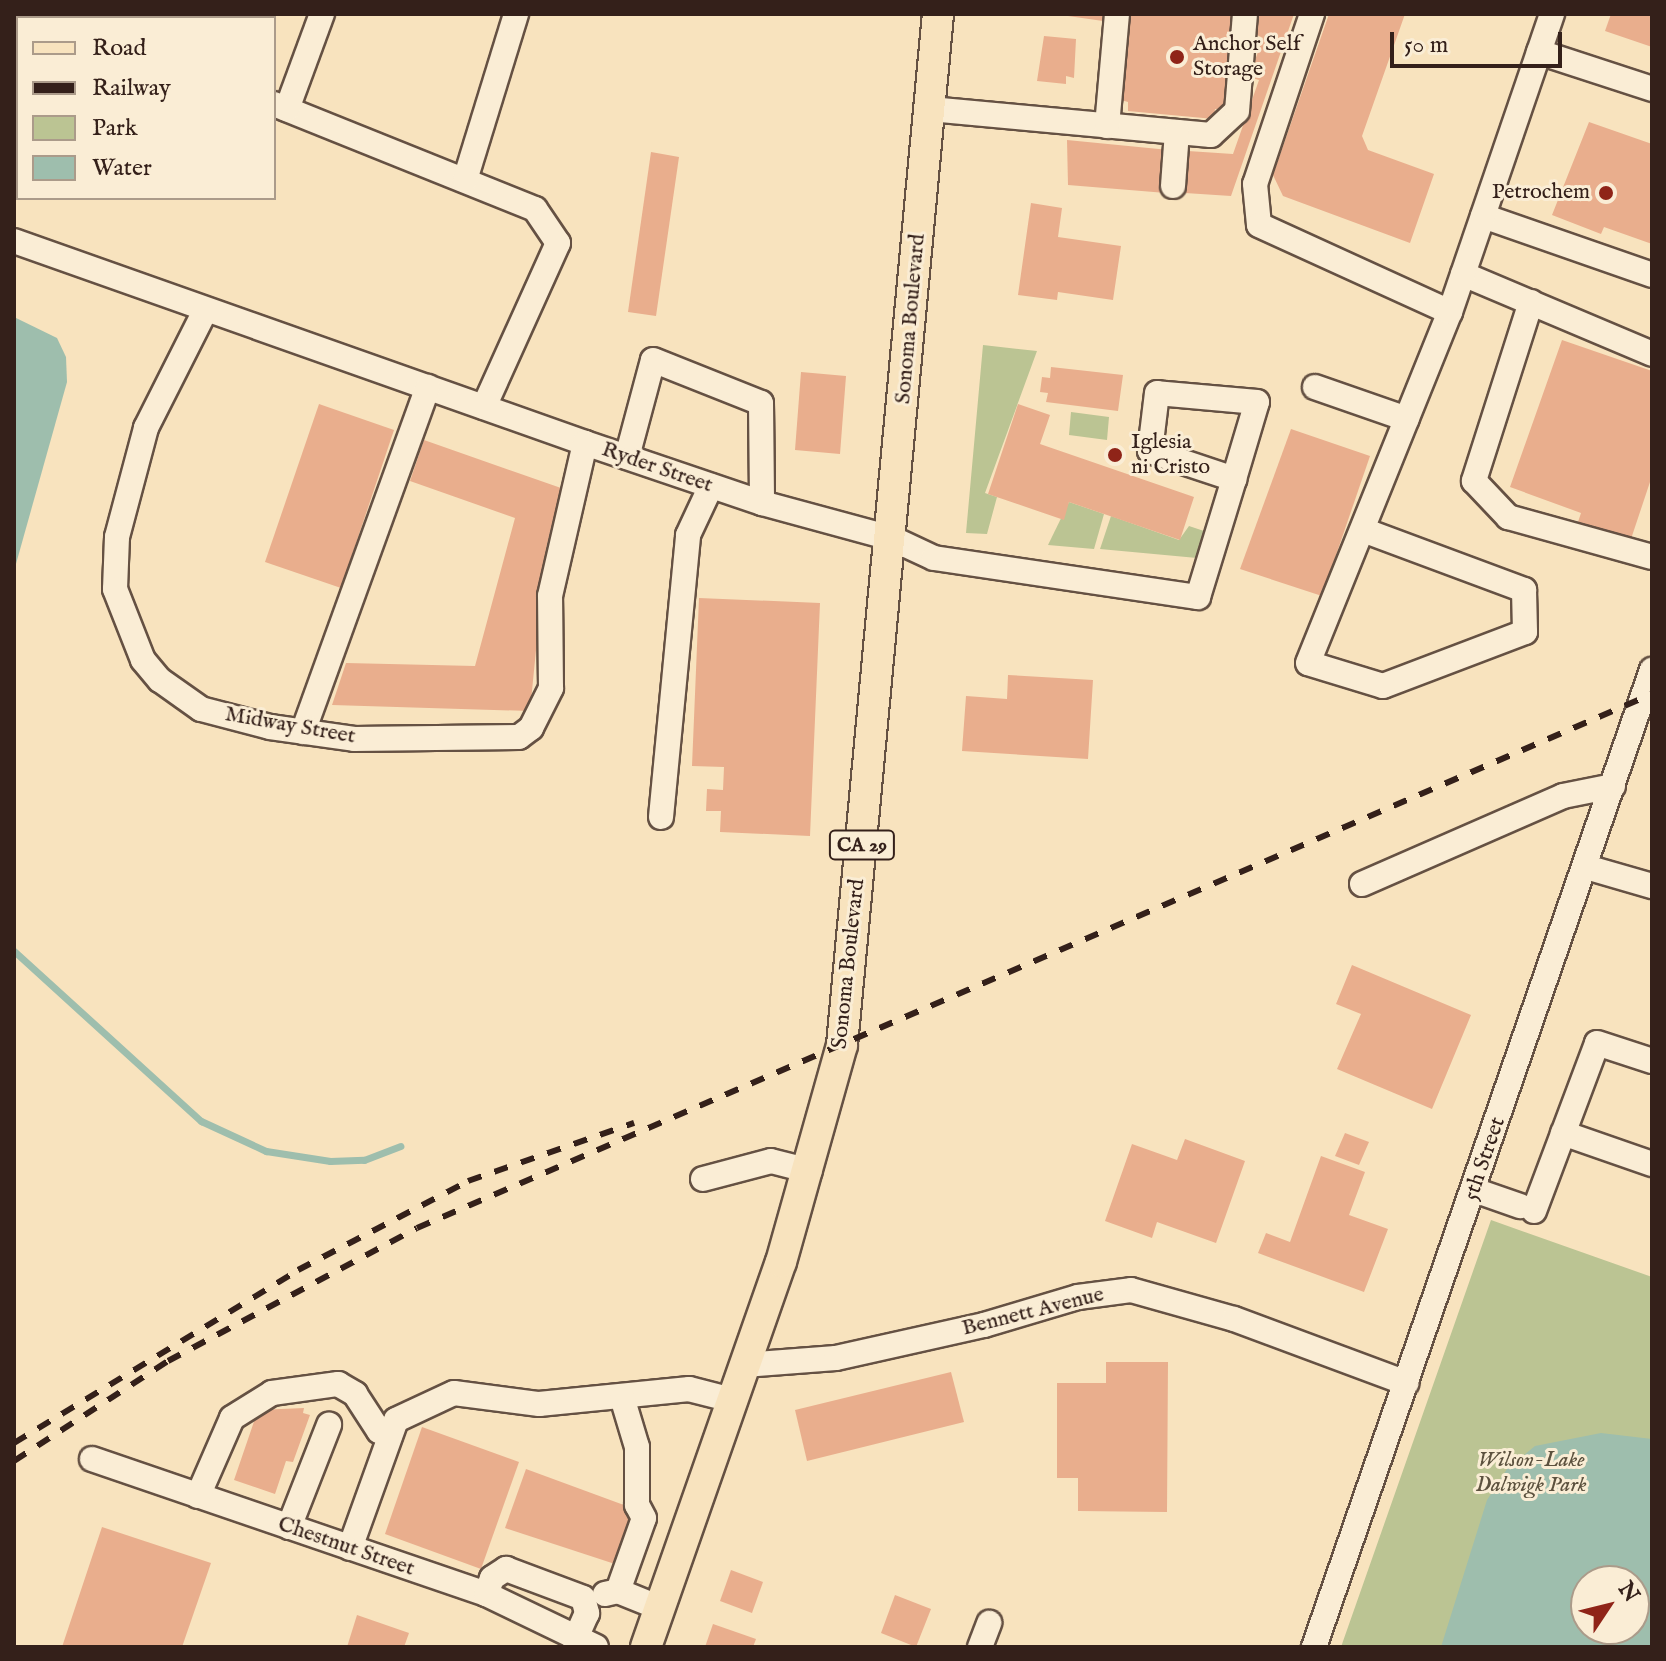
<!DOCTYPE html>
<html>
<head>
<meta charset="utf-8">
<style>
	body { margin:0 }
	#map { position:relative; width:1666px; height:1661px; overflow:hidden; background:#f8e3be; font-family:"IM FELL English",serif }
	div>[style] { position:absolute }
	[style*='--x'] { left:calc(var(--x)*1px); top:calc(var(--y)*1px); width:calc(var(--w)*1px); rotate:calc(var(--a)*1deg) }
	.green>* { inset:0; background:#bbc493 }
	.water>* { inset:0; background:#9ebead }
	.stream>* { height:7px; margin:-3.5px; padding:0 3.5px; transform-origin:3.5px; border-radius:3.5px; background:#9ebead }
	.building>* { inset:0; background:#e9ae8d }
	.roads { filter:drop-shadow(2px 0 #655143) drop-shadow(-2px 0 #655143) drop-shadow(0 2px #655143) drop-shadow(0 -2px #655143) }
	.minor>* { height:24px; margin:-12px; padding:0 12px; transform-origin:12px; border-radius:12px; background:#faedd5 }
	.major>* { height:30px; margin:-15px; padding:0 15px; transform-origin:15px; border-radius:15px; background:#f8e3be }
	.rail>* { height:6px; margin-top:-3px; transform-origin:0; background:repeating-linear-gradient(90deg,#34201a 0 14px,transparent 0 28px) }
	.dots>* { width:22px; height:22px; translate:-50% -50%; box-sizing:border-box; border:4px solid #faedd5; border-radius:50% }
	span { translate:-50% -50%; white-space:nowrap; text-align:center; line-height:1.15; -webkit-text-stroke:6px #faedd5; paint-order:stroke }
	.shield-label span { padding:2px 6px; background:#faedd5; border:2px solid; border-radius:6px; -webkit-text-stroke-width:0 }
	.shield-label { font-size:20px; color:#34201a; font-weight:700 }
	.poi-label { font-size:22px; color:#34201a }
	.left { translate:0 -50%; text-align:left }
	.right { translate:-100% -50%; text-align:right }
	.street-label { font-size:22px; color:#34201a }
	.park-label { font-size:22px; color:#5c513e; font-style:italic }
	.frame { position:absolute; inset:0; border:16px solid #34201a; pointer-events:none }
	.legend { position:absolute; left:16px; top:16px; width:260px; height:184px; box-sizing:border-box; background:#faedd5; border:2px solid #ab9b8a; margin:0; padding:10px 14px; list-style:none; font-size:24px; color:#34201a }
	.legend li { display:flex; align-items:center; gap:16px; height:40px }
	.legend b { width:40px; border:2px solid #ab9b8a }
	.north { position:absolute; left:1570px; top:1565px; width:80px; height:80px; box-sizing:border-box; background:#faedd5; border:2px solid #ab9b8a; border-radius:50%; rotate:55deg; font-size:22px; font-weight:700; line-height:32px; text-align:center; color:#34201a }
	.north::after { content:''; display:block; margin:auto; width:28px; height:36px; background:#8f2418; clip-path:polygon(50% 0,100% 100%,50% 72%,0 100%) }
	.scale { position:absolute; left:1390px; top:32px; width:172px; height:36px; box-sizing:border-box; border:4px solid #34201a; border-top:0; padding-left:10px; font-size:24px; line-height:28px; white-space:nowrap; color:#34201a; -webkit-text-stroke:6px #faedd5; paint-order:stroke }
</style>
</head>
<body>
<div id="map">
	<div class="green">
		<div style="clip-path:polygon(983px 345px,1037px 351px,985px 493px,997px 497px,987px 534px,966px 533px)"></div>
		<div style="clip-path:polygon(1071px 412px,1109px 417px,1107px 440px,1069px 435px)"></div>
		<div style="clip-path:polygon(1069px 502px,1104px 514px,1094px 549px,1048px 545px)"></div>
		<div style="clip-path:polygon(1111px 516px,1179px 540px,1189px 526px,1207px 532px,1197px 558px,1100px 549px)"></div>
		<div style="clip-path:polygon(evenodd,1491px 1220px,1652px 1277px,1652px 1647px,1341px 1647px,1491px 1220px,1586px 1581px,1634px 1581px,1634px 1629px,1586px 1629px,1586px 1581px)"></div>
	</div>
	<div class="water">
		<div style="clip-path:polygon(14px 317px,57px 338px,66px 357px,67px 382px,14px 571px)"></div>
		<div style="clip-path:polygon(evenodd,1601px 1433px,1652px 1439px,1652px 1647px,1441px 1647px,1487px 1500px,1507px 1469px,1535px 1446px,1601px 1433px,1586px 1581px,1634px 1581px,1634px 1629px,1586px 1629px,1586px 1581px)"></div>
	</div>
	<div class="stream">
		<div style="--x:14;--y:951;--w:253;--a:42.3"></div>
		<div style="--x:201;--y:1121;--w:72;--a:24.8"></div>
		<div style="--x:266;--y:1151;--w:65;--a:8.9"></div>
		<div style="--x:330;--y:1161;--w:34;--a:-2"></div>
		<div style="--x:364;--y:1160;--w:39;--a:-21"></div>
	</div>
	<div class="building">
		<div style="clip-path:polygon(1054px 14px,1104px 14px,1103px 21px)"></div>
		<div style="clip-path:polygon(1128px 14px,1234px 14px,1226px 110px,1215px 109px,1214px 119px,1128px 111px,1128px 102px,1121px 100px)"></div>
		<div style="clip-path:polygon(1260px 14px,1294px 14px,1231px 196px,1185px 193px,1188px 151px,1233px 154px,1259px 80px,1249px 77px,1263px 38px,1253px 33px)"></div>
		<div style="clip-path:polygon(1329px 14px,1405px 14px,1362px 136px,1368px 150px,1434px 174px,1410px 243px,1283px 196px,1273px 175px)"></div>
		<div style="clip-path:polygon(1611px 14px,1652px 14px,1652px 47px,1605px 31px)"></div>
		<div style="clip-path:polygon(1044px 36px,1076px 39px,1074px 78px,1066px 76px,1066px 84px,1037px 81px)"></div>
		<div style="clip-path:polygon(1589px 122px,1652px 144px,1652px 244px,1604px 227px,1601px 234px,1552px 215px)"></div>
		<div style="clip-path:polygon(1067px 140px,1169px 150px,1166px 193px,1068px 185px)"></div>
		<div style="clip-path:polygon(651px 152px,679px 157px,656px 316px,628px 312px)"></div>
		<div style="clip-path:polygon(1031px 203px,1062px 208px,1058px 237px,1121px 246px,1113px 300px,1058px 292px,1057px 300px,1018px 295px)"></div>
		<div style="clip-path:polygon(1562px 340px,1652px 371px,1652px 476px,1629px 545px,1576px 528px,1581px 513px,1510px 487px)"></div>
		<div style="clip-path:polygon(1051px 367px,1123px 375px,1118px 411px,1046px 402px,1048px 393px,1040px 392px,1042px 377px,1050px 378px)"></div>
		<div style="clip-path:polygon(801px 372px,846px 376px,840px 454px,795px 450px)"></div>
		<div style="clip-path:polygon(319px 404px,394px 430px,341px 588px,265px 562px)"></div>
		<div style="clip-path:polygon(1018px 404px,1050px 415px,1040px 444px,1194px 497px,1180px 540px,1069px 502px,1064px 520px,988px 494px)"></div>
		<div style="clip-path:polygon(1291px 429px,1370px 456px,1322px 596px,1240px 569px)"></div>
		<div style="clip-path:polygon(424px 440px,561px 488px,546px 549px,530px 711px,332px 705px,346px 663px,475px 666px,515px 518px,410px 481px)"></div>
		<div style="clip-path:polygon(699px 598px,820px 603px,810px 836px,720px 832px,721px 811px,706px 811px,707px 789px,723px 790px,724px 767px,692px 766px)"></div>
		<div style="clip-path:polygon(1008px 675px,1093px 680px,1088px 759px,962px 751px,966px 696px,1007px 699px)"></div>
		<div style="clip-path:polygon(1352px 965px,1471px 1015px,1432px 1109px,1337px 1069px,1361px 1014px,1336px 1004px)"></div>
		<div style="clip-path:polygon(1345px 1133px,1369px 1142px,1359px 1165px,1335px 1156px)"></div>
		<div style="clip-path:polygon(1185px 1139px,1245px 1161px,1216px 1243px,1157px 1222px,1152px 1238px,1105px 1221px,1132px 1144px,1177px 1160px)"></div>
		<div style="clip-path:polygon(1321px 1156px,1365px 1172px,1349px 1215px,1388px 1229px,1364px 1292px,1258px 1253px,1266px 1233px,1290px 1242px)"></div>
		<div style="clip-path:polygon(1106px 1362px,1168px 1362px,1167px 1512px,1078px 1511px,1078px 1478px,1057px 1478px,1057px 1383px,1106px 1383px)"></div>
		<div style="clip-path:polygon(951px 1372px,964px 1422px,807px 1461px,795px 1410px)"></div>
		<div style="clip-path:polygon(304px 1408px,303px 1413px,310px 1415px,293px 1462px,286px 1461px,275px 1494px,234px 1480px,258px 1410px)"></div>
		<div style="clip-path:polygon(422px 1427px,519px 1462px,481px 1569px,385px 1534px)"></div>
		<div style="clip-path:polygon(526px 1469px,632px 1508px,618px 1565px,505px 1528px)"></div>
		<div style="clip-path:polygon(102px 1527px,211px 1563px,182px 1647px,62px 1647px)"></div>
		<div style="clip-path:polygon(731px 1570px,763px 1582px,752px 1613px,720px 1601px)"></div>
		<div style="clip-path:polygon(895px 1595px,931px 1609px,916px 1647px,881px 1633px)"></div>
		<div style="clip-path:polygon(357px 1615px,409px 1633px,404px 1647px,347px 1647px)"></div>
		<div style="clip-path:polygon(713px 1624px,756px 1639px,753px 1647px,705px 1647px)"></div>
	</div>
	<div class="roads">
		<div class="minor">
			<div style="--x:1312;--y:14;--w:179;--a:108.5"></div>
			<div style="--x:1255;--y:184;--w:41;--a:84.4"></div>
			<div style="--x:1259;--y:225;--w:210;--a:24.5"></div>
			<div style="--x:85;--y:18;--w:4;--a:-63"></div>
			<div style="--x:1539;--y:52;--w:119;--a:18.1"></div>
			<div style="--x:274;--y:104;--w:281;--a:21.9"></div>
			<div style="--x:535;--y:209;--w:41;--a:55.9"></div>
			<div style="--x:558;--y:243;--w:180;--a:114.3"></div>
			<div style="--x:287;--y:109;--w:101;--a:-69.8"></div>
			<div style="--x:930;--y:109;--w:282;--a:5.3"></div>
			<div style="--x:1211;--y:135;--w:35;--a:-43"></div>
			<div style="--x:1237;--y:111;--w:97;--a:-85.3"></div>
			<div style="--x:1107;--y:126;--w:112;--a:-84.9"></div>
			<div style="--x:465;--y:180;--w:174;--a:-72.9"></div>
			<div style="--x:1173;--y:186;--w:54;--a:-85.8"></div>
			<div style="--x:1483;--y:216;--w:179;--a:19.2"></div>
			<div style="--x:14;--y:241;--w:606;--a:19.48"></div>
			<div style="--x:585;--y:443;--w:187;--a:18.7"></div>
			<div style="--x:762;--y:503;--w:134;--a:15.2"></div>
			<div style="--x:891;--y:538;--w:47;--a:24.9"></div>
			<div style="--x:934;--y:558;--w:267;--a:8.4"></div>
			<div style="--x:1198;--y:597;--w:123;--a:-73"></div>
			<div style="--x:1234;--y:479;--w:80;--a:-73.4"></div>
			<div style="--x:1257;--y:402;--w:100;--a:-174.9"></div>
			<div style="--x:1157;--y:393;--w:58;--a:96.9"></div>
			<div style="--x:1150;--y:451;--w:89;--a:18.4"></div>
			<div style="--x:1463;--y:274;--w:205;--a:22.9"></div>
			<div style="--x:1531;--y:302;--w:188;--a:107.7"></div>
			<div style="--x:1474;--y:481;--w:50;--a:46.6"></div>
			<div style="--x:1508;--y:517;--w:149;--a:15.5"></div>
			<div style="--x:205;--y:311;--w:131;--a:116.8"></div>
			<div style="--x:146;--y:428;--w:113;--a:104.9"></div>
			<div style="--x:117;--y:537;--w:52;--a:92.2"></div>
			<div style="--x:115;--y:589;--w:76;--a:68.5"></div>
			<div style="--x:143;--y:660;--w:26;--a:50"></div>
			<div style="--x:160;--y:680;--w:50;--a:35.3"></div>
			<div style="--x:201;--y:709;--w:71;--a:14.6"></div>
			<div style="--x:270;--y:727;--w:85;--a:8.1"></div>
			<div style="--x:354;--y:739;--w:165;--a:-0.7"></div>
			<div style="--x:519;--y:737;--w:15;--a:-37"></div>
			<div style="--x:531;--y:728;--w:45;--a:-63.4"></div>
			<div style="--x:551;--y:688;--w:92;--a:-90.6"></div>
			<div style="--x:550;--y:596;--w:157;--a:-77.1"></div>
			<div style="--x:1315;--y:387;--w:97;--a:19.2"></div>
			<div style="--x:627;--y:457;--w:100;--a:-75"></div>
			<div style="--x:653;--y:360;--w:116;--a:21.7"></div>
			<div style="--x:761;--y:403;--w:100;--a:89.4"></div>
			<div style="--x:1363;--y:530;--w:172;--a:20.4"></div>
			<div style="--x:1524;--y:590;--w:42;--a:88.6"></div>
			<div style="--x:1525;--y:632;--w:152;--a:159.2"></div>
			<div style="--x:1383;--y:686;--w:78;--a:-163"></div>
			<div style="--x:1308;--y:663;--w:379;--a:-68"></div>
			<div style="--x:1450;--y:312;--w:315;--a:-71.1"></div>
			<div style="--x:303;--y:732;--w:367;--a:-70.1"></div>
			<div style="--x:661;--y:817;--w:283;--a:-84.5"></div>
			<div style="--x:688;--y:535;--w:54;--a:-64.9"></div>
			<div style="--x:1586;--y:867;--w:69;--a:16.1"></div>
			<div style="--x:1362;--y:884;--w:219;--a:-23.6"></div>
			<div style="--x:1563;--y:796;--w:51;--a:-11.3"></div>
			<div style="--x:1563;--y:1133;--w:94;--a:19.2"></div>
			<div style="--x:703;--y:1179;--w:70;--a:-14.8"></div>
			<div style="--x:771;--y:1161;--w:40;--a:14.4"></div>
			<div style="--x:1474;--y:1190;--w:49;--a:19.2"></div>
			<div style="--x:1534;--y:1211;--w:179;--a:-69.4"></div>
			<div style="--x:1597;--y:1043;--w:58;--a:18.1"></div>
			<div style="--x:744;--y:1365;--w:92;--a:-4.4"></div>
			<div style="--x:836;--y:1358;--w:152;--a:-12.6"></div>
			<div style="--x:984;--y:1325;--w:98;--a:-16.6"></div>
			<div style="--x:1078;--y:1297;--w:53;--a:-7.5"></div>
			<div style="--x:1131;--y:1290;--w:107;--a:15.7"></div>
			<div style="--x:1234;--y:1319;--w:184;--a:20.4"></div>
			<div style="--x:92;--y:1459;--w:416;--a:18.9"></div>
			<div style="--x:486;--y:1594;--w:122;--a:25.7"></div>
			<div style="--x:198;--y:1496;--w:85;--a:-66.4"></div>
			<div style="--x:232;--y:1418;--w:47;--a:-32"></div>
			<div style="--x:272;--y:1393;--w:67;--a:-7.8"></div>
			<div style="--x:338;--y:1384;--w:20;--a:30"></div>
			<div style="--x:355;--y:1394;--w:44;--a:57"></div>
			<div style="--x:379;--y:1431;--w:12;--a:24"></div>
			<div style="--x:289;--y:1527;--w:110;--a:-68.6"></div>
			<div style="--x:350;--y:1548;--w:136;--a:-70.2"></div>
			<div style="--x:396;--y:1420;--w:64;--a:-25"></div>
			<div style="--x:454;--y:1393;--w:86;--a:7.4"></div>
			<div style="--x:539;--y:1404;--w:151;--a:-5.7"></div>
			<div style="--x:689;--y:1389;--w:44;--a:14.3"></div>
			<div style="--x:618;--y:1591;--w:77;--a:-70.4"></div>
			<div style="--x:644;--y:1518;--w:15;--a:-118"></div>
			<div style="--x:637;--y:1505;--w:58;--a:-90"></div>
			<div style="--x:637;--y:1447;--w:52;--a:-106.7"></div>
			<div style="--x:486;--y:1594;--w:17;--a:-69"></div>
			<div style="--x:492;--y:1578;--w:17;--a:-33"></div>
			<div style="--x:506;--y:1569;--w:82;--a:20.6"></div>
			<div style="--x:583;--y:1598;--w:16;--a:75"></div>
			<div style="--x:587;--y:1613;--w:30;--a:114"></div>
			<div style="--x:605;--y:1594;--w:13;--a:-13"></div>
			<div style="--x:618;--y:1591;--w:45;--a:22"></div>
			<div style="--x:980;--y:1647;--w:26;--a:-69"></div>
			<div style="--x:1314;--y:1647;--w:1034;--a:-70.92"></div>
		</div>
		<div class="major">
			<div style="--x:646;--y:1647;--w:408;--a:-70.7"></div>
			<div style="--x:781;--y:1262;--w:225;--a:-74.3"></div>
			<div style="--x:842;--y:1045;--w:1035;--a:-84.68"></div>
		</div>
	</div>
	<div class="rail">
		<div style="--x:14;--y:1443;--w:333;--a:-31.3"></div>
		<div style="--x:298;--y:1270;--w:192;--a:-27.6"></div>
		<div style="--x:468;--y:1181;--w:176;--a:-19.3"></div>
		<div style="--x:14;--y:1461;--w:184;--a:-33"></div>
		<div style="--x:168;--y:1361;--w:282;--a:-28.1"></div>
		<div style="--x:417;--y:1228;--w:1346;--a:-23.38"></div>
	</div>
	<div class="dots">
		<div style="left:1177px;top:57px;background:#8f2418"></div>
		<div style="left:1606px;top:193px;background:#8f2418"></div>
		<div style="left:1115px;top:455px;background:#8f2418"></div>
	</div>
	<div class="shield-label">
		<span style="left:862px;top:845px">CA 29</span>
	</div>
	<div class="poi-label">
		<span class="left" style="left:1193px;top:57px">Anchor Self<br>Storage</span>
		<span class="right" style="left:1590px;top:193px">Petrochem</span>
		<span class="left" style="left:1131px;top:455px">Iglesia<br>ni Cristo</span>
	</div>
	<div class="street-label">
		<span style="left:911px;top:319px;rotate:-85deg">Sonoma Boulevard</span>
		<span style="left:657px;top:468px;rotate:19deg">Ryder Street</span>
		<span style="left:290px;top:726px;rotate:10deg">Midway Street</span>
		<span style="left:849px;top:964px;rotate:-84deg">Sonoma Boulevard</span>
		<span style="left:1485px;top:1159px;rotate:-71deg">5th Street</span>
		<span style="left:1033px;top:1312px;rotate:-14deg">Bennett Avenue</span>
		<span style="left:346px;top:1547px;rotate:19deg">Chestnut Street</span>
	</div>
	<div class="park-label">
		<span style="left:1531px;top:1473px">Wilson-Lake<br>Dalwigk Park</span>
	</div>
	<div class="frame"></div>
	<ul class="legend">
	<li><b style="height:10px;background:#f8e3be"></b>Road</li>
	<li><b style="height:10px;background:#34201a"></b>Railway</li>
	<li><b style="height:22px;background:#bbc493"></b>Park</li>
	<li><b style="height:22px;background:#9ebead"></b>Water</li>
	</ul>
	<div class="north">N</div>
	<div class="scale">50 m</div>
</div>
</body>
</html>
